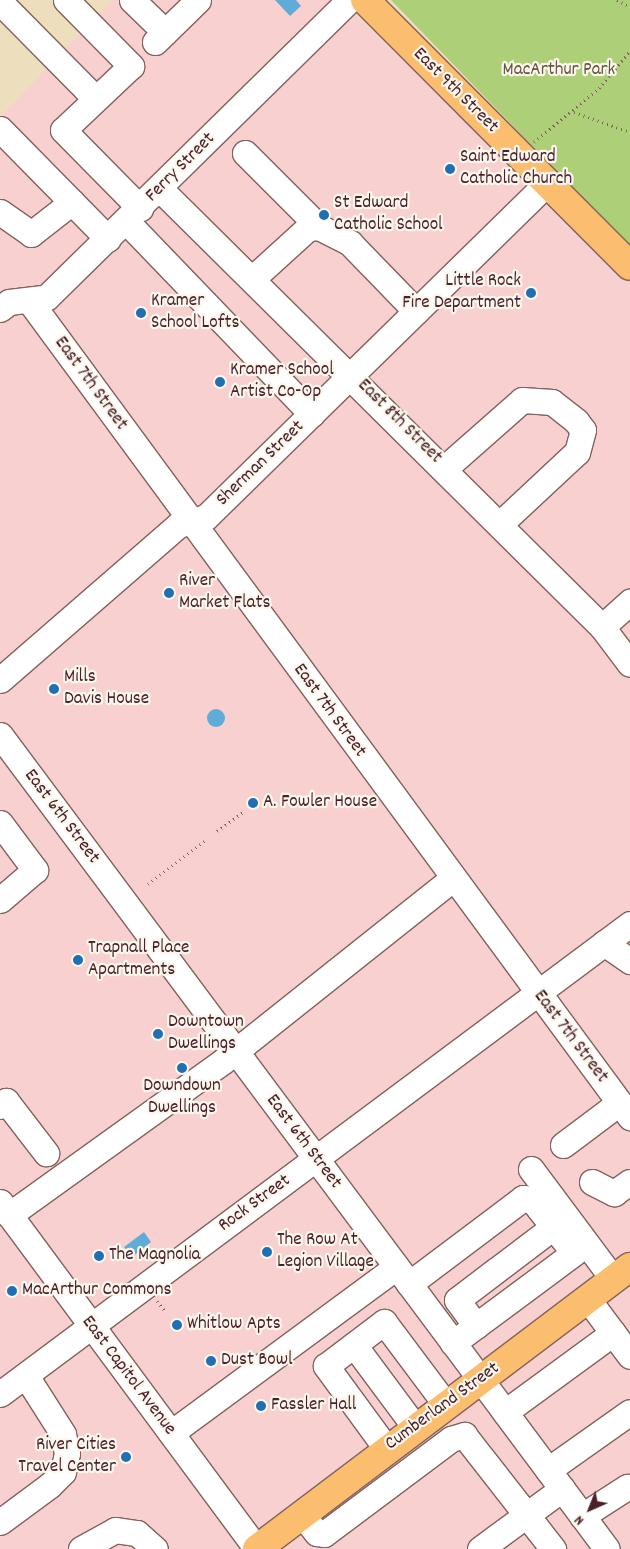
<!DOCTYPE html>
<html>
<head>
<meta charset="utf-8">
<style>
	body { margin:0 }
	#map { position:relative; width:630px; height:1549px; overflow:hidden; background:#eddfbd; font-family:Dekko,sans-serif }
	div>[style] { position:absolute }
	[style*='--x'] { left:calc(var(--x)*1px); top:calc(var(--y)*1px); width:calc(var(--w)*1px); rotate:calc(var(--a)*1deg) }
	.built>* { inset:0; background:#f7d0cf }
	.green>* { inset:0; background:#accf78 }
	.water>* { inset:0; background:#60acd9 }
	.round { border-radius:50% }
	.path>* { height:3px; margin-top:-1.5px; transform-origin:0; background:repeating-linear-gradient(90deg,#83625e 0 1px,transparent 0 5px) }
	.roads { filter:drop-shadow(1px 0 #83625e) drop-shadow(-1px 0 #83625e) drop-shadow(0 1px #83625e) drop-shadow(0 -1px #83625e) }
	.minor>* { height:25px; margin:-12.5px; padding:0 12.5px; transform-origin:12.5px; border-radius:12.5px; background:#fff }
	.major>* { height:28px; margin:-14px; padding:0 14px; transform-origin:14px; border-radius:14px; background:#fbbd6e }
	.dots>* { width:14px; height:14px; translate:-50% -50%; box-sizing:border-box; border:2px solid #fbf7ec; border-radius:50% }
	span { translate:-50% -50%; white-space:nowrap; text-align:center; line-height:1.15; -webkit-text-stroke:4.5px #fbf7ec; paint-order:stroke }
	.park-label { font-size:19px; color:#675442 }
	.street-label { font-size:19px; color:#4a1f2b }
	.poi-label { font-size:19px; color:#4a1f2b }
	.left { translate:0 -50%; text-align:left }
	.right { translate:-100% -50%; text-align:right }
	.north { position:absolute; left:565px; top:1484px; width:50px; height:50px; -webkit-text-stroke:4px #fbf7ec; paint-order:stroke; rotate:224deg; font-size:14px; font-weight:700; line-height:20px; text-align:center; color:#4a1f2b }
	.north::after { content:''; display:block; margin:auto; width:18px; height:22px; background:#4a1f2b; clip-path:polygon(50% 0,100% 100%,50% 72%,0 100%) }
</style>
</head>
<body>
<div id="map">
	<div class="built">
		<div style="clip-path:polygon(113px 0,339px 0,630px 267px,630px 1549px,0 1549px,0 117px)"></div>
	</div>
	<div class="green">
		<div style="clip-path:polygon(391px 0,630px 0,630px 247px)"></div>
	</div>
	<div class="water">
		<div style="clip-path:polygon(275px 0,296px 0,301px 6px,290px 16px)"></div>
		<div class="round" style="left:207px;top:709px;width:18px;height:18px"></div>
		<div style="clip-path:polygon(144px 1232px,151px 1242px,132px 1257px,124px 1247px)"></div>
	</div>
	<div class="path">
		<div style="--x:617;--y:0;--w:15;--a:28"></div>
		<div style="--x:574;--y:112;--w:59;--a:19.7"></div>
		<div style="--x:534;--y:142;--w:85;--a:-39.7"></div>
		<div style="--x:599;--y:88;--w:48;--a:-50"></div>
		<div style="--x:217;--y:831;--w:32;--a:-36"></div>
		<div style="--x:148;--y:884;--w:73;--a:-37.2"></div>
		<div style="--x:157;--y:1301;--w:13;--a:51"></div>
	</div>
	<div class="roads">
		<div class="minor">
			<div style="--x:66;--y:0;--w:93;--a:45.4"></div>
			<div style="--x:131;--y:66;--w:93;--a:136.7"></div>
			<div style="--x:63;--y:130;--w:110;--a:45.4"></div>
			<div style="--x:132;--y:0;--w:46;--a:44.1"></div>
			<div style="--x:0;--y:2;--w:136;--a:45.3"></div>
			<div style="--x:155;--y:42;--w:60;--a:-44.3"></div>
			<div style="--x:0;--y:129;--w:154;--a:45.5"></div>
			<div style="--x:245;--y:153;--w:105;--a:45"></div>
			<div style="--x:160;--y:189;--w:622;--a:44.74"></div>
			<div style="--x:602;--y:627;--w:46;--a:52.9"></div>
			<div style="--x:0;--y:212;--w:38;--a:35"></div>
			<div style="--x:31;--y:234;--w:52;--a:-38"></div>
			<div style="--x:126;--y:221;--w:268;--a:46.1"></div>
			<div style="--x:253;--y:278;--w:74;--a:-42.3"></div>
			<div style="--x:308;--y:228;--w:11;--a:-5"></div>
			<div style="--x:319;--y:227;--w:35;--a:27"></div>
			<div style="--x:350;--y:243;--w:95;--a:45.9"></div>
			<div style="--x:31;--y:303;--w:1011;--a:53.65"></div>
			<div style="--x:0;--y:309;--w:11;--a:-38"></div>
			<div style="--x:9;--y:302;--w:38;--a:-7"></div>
			<div style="--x:47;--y:297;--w:424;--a:-44.5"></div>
			<div style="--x:445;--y:468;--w:103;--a:-41.4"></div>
			<div style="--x:522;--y:400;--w:30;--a:4"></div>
			<div style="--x:552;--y:402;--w:31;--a:38"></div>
			<div style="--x:576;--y:421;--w:11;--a:52"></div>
			<div style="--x:583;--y:430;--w:23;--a:105"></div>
			<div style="--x:577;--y:452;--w:105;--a:136.9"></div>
			<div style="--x:602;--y:627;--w:38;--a:-42"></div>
			<div style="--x:0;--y:680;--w:236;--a:-41"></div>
			<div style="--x:178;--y:525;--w:29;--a:-16"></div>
			<div style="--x:206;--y:517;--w:477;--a:-44.4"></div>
			<div style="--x:0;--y:735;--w:1015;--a:53.29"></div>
			<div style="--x:0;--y:823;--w:59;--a:53.3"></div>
			<div style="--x:35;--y:870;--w:46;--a:139.4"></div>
			<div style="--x:604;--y:943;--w:32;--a:35"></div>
			<div style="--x:0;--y:1106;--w:8;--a:-40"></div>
			<div style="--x:6;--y:1101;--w:66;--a:52.4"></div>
			<div style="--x:563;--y:1145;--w:70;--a:-36.9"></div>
			<div style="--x:531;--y:1169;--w:137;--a:53.3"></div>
			<div style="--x:592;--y:1182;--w:25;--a:27"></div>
			<div style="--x:614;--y:1193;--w:19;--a:-35"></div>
			<div style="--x:0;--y:1202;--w:432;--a:53.5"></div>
			<div style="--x:9;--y:1215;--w:262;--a:-35.7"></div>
			<div style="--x:222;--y:1062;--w:295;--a:-38.5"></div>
			<div style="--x:409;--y:1284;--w:143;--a:-37"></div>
			<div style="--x:523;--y:1198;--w:10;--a:17"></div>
			<div style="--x:533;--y:1201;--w:66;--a:51.7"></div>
			<div style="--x:574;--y:1253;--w:151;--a:143.4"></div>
			<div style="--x:587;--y:1298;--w:72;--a:53.4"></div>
			<div style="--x:476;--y:1326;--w:32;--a:-126"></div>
			<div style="--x:457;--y:1300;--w:121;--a:-37.2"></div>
			<div style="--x:354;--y:1345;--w:102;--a:53.4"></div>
			<div style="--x:0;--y:1394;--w:786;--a:-36.72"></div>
			<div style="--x:505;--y:1412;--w:134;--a:-36.2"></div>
			<div style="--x:171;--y:1433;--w:280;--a:-36.4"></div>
			<div style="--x:386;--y:1448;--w:102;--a:-126.2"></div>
			<div style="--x:326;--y:1366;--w:73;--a:-37.2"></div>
			<div style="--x:384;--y:1322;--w:104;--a:53.2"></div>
			<div style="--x:548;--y:1470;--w:100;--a:-35.3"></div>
			<div style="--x:303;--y:1516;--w:22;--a:51"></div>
			<div style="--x:317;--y:1533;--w:7;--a:8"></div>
			<div style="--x:324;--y:1534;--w:159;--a:-36.8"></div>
			<div style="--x:451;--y:1439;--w:14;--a:-17"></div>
			<div style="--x:464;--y:1435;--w:145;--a:52"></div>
			<div style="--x:582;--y:1516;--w:54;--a:-32.8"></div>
			<div style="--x:0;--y:1522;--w:62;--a:-36.5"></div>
			<div style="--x:50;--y:1485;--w:18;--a:-45"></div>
			<div style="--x:63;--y:1472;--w:19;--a:-78"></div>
			<div style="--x:67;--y:1453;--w:19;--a:-102"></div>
			<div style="--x:63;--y:1434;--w:69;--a:-122.5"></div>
			<div style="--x:81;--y:1549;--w:39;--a:-29"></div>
			<div style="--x:115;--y:1530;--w:22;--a:8"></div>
			<div style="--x:137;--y:1533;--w:24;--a:42"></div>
			<div style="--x:480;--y:1549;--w:102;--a:-36.2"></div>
		</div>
		<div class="major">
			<div style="--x:365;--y:0;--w:375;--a:45.1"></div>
			<div style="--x:257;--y:1549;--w:468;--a:-37.1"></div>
		</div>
	</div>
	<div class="dots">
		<div style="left:450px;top:169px;background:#1f6fb2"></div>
		<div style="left:324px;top:215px;background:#1f6fb2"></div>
		<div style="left:531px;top:293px;background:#1f6fb2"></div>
		<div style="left:141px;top:313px;background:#1f6fb2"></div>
		<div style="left:220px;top:382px;background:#1f6fb2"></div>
		<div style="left:169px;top:593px;background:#1f6fb2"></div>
		<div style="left:54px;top:689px;background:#1f6fb2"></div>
		<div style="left:253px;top:803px;background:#1f6fb2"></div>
		<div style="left:78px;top:960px;background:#1f6fb2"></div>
		<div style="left:158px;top:1034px;background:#1f6fb2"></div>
		<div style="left:182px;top:1068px;background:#1f6fb2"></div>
		<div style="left:267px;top:1252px;background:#1f6fb2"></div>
		<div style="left:99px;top:1256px;background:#1f6fb2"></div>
		<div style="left:12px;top:1291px;background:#1f6fb2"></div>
		<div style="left:177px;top:1325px;background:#1f6fb2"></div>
		<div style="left:211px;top:1361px;background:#1f6fb2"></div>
		<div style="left:261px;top:1406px;background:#1f6fb2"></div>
		<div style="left:126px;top:1457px;background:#1f6fb2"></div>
	</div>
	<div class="park-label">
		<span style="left:559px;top:71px">MacArthur Park</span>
	</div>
	<div class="street-label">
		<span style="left:455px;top:91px;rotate:45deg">East 9th Street</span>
		<span style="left:181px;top:168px;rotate:-45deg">Ferry Street</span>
		<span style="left:90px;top:384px;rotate:54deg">East 7th Street</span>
		<span style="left:399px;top:422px;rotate:45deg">East 8th Street</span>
		<span style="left:261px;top:464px;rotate:-44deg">Sherman Street</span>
		<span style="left:329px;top:711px;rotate:54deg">East 7th Street</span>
		<span style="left:61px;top:817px;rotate:53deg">East 6th Street</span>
		<span style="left:570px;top:1037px;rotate:53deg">East 7th Street</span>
		<span style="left:303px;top:1142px;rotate:53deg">East 6th Street</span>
		<span style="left:255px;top:1204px;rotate:-36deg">Rock Street</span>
		<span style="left:128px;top:1376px;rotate:53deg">East Capitol Avenue</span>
		<span style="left:443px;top:1407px;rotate:-36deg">Cumberland Street</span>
	</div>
	<div class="poi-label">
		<span class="left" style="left:460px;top:169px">Saint Edward<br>Catholic Church</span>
		<span class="left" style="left:334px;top:215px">St Edward<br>Catholic School</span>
		<span class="right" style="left:521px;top:293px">Little Rock<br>Fire Department</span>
		<span class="left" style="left:151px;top:313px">Kramer<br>School Lofts</span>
		<span class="left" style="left:230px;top:382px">Kramer School<br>Artist Co-Op</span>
		<span class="left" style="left:179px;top:593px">River<br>Market Flats</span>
		<span class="left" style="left:64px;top:689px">Mills<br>Davis House</span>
		<span class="left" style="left:263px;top:803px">A. Fowler House</span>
		<span class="left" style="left:88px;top:960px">Trapnall Place<br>Apartments</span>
		<span class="left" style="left:168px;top:1034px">Downtown<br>Dwellings</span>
		<span style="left:182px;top:1098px">Downdown<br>Dwellings</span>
		<span class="left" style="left:277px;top:1252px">The Row At<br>Legion Village</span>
		<span class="left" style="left:109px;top:1256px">The Magnolia</span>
		<span class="left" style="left:22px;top:1291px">MacArthur Commons</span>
		<span class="left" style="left:187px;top:1325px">Whitlow Apts</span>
		<span class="left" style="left:221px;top:1361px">Dust Bowl</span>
		<span class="left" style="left:271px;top:1406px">Fassler Hall</span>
		<span class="right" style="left:116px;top:1457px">River Cities<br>Travel Center</span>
	</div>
	<div class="north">N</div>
</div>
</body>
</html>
